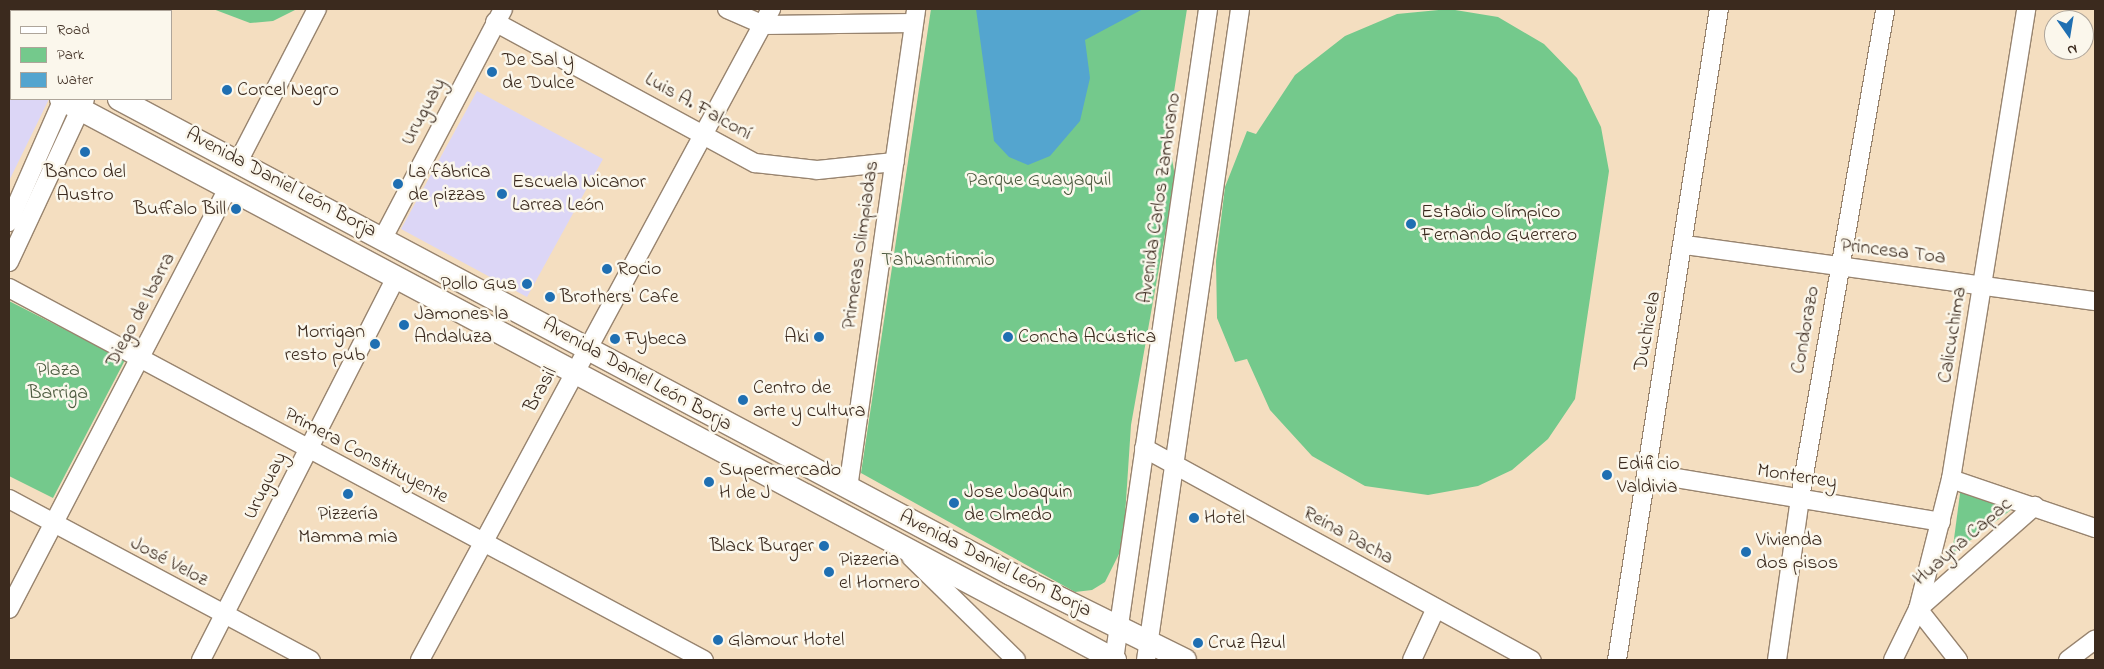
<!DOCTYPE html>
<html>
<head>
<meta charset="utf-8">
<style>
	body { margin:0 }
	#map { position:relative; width:2104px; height:669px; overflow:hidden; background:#f4dec0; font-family:"Indie Flower",sans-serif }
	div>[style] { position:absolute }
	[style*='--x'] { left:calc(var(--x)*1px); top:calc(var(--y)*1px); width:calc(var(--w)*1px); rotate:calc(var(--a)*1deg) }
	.built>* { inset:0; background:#dcd6f6 }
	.green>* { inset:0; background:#74c98c }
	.water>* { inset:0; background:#54a5cf }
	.roads { filter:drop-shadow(1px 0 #98846f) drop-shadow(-1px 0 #98846f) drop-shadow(0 1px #98846f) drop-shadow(0 -1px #98846f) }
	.minor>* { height:18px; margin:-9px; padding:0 9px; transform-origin:9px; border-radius:9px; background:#fff }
	.major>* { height:22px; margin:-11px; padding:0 11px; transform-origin:11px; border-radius:11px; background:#fff }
	.dots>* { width:14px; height:14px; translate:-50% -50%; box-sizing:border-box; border:2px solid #fbf7ec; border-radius:50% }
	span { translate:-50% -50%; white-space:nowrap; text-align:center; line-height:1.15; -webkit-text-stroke:5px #fbf7ec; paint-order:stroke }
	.poi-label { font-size:20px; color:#3b2a1e }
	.left { translate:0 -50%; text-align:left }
	.right { translate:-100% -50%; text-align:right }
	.street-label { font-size:20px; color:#3b2a1e }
	.park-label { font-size:20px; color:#4c5a3f }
	.frame { position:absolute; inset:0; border:10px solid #3b2a1e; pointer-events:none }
	.legend { position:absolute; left:10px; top:10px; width:162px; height:90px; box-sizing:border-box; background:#fbf7ec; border:1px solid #aea59a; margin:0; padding:6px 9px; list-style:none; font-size:15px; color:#3b2a1e }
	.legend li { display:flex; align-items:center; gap:10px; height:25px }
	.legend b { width:25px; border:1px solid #aea59a }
	.north { position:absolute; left:2044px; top:10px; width:50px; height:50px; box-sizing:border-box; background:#fbf7ec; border:1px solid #aea59a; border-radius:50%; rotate:167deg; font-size:14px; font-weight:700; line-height:20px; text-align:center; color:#3b2a1e }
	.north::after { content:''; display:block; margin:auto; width:18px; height:22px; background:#1f6fb2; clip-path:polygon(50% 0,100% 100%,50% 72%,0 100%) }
</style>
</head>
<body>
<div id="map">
	<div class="built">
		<div style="clip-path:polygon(9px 9px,92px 9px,11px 11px,11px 99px,49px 99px,9px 181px)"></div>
		<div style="clip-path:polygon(477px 91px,603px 159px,527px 297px,401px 229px)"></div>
	</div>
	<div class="green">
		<div style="clip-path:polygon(213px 9px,297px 9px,273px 21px,250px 23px)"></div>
		<div style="clip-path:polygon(931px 9px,1187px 9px,1168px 130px,1175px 178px,1131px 425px,1123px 546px,1105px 582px,1092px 590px,1075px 592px,861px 473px)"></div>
		<div style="clip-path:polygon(1449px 9px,1498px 17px,1544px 44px,1577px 78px,1601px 127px,1609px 171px,1575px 399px,1548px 439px,1512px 470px,1478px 486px,1428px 495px,1365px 486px,1312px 456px,1270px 410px,1247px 359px,1235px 362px,1217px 318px,1216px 261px,1225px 187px,1247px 131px,1256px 134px,1295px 75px,1345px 36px,1397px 14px)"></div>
		<div style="clip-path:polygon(9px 301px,125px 360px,53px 498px,9px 476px)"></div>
		<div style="clip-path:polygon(1961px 486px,2015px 507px,1952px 554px)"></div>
	</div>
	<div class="water">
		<div style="clip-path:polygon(976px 9px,1143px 9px,1085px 40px,1090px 78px,1080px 121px,1050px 156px,1028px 165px,1009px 157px,994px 141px)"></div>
	</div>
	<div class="roads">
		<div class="minor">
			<div style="--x:727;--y:9;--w:40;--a:23.4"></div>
			<div style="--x:764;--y:25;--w:149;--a:-0.8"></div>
			<div style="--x:102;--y:11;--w:2;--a:-63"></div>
			<div style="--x:127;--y:11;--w:2;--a:-63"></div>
			<div style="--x:495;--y:22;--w:296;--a:28.5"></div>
			<div style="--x:755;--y:163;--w:62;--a:6.4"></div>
			<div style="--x:817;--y:170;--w:78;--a:-5.9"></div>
			<div style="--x:239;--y:160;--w:170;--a:-62.7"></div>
			<div style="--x:9;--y:222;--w:134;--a:-66.3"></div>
			<div style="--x:384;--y:236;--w:256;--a:-62.3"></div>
			<div style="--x:1685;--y:245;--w:414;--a:7.8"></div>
			<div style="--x:9;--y:262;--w:180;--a:-65"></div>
			<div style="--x:9;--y:288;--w:788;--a:28.16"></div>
			<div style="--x:1144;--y:448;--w:442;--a:28.7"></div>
			<div style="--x:1646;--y:473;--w:299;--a:9.4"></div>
			<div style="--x:1951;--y:479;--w:152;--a:18.8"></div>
			<div style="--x:848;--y:488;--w:484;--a:-81.9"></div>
			<div style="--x:9;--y:499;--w:342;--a:28.1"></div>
			<div style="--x:911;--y:557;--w:147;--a:44.4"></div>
			<div style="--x:9;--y:609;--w:472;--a:-62.5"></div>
			<div style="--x:1918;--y:609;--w:156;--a:-41.4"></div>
			<div style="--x:1918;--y:609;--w:65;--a:51.9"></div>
			<div style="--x:201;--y:660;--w:429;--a:-63"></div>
			<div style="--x:420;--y:660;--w:740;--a:-61.67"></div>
			<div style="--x:1114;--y:660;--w:658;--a:-81.78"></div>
			<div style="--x:1146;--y:660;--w:658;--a:-81.78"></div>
			<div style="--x:1412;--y:660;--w:57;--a:-65.2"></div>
			<div style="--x:1617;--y:660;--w:659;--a:-81.1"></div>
			<div style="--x:1777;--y:660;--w:164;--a:-81.9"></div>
			<div style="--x:1800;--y:498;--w:496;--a:-80.1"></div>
			<div style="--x:1893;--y:660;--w:57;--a:-63.9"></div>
			<div style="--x:1918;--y:609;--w:134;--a:-75.8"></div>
			<div style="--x:1951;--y:479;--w:476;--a:-80.9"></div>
			<div style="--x:2068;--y:660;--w:34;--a:-37"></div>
		</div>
		<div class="major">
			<div style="--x:9;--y:39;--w:3;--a:45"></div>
			<div style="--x:9;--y:71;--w:3;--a:45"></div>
			<div style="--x:61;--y:99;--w:1194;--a:28.02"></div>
			<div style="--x:119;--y:99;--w:1011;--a:28.04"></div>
			<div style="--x:1011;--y:574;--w:194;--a:26.3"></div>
		</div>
	</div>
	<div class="dots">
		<div style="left:492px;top:72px;background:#1f6fb2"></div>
		<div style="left:227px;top:90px;background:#1f6fb2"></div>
		<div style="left:85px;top:152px;background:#1f6fb2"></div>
		<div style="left:398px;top:184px;background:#1f6fb2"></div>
		<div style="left:502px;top:194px;background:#1f6fb2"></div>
		<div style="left:236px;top:209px;background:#1f6fb2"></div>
		<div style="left:1411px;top:224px;background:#1f6fb2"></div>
		<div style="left:607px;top:269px;background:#1f6fb2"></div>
		<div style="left:527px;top:284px;background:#1f6fb2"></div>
		<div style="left:550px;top:297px;background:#1f6fb2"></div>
		<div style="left:404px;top:325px;background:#1f6fb2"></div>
		<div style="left:819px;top:337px;background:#1f6fb2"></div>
		<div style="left:1008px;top:337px;background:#1f6fb2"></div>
		<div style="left:615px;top:339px;background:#1f6fb2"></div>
		<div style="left:375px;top:344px;background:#1f6fb2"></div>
		<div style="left:743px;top:400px;background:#1f6fb2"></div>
		<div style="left:1607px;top:475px;background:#1f6fb2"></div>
		<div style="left:709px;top:482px;background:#1f6fb2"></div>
		<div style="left:348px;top:494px;background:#1f6fb2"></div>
		<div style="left:954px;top:503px;background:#1f6fb2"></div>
		<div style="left:1194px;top:518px;background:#1f6fb2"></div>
		<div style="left:824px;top:546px;background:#1f6fb2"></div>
		<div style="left:1746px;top:552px;background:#1f6fb2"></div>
		<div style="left:829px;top:572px;background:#1f6fb2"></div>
		<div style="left:718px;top:640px;background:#1f6fb2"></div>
		<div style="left:1198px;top:643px;background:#1f6fb2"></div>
	</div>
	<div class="poi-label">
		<span class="left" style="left:502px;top:72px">De Sal y<br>de Dulce</span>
		<span class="left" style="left:237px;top:90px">Corcel Negro</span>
		<span style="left:85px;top:184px">Banco del<br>Austro</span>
		<span class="left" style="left:408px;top:184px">La fábrica<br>de pizzas</span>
		<span class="left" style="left:512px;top:194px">Escuela Nicanor<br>Larrea León</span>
		<span class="right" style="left:226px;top:209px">Buffalo Bill</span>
		<span class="left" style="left:1421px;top:224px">Estadio Olímpico<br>Fernando Guerrero</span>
		<span class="left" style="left:617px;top:269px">Rocio</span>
		<span class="right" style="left:517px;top:284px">Pollo Gus</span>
		<span class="left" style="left:560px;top:297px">Brothers' Cafe</span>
		<span class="left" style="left:414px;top:326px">Jamones la<br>Andaluza</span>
		<span class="right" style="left:365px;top:344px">Morrigan<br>resto pub</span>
		<span class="right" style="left:809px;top:337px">Aki</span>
		<span class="left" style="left:1018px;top:337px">Concha Acústica</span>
		<span class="left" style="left:625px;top:339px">Fybeca</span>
		<span class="left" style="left:753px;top:400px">Centro de<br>arte y cultura</span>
		<span class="left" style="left:1617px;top:476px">Edificio<br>Valdivia</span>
		<span class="left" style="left:719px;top:482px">Supermercado<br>H de J</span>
		<span class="left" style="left:964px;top:504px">Jose Joaquin<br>de Olmedo</span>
		<span style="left:348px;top:526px">Pizzería<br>Mamma mia</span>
		<span class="left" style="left:1204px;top:518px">Hotel</span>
		<span class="left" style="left:1756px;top:552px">Vivienda<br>dos pisos</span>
		<span class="right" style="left:814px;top:546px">Black Burger</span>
		<span class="left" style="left:839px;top:572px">Pizzeria<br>el Hornero</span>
		<span class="left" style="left:728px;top:640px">Glamour Hotel</span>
		<span class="left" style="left:1208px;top:643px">Cruz Azul</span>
	</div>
	<div class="street-label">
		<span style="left:698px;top:107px;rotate:29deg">Luis A. Falconí</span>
		<span style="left:424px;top:112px;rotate:-62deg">Uruguay</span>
		<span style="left:281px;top:183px;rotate:28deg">Avenida Daniel León Borja</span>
		<span style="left:1160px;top:198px;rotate:-82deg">Avenida Carlos Zambrano</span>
		<span style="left:861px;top:245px;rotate:-82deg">Primeras Olimpiadas</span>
		<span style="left:1893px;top:252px;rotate:7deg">Princesa Toa</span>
		<span style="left:141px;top:310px;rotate:-62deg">Diego de Ibarra</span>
		<span style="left:1806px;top:330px;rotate:-80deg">Condorazo</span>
		<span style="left:1648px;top:331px;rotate:-80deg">Duchicela</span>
		<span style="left:1953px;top:335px;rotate:-81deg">Calicuchima</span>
		<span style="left:637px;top:375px;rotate:29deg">Avenida Daniel León Borja</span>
		<span style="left:541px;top:390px;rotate:-61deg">Brasil</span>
		<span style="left:366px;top:456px;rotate:28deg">Primera Constituyente</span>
		<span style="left:1797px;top:477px;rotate:9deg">Monterrey</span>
		<span style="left:266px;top:486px;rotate:-63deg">Uruguay</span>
		<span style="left:1348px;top:536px;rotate:29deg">Reina Pacha</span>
		<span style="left:1963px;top:542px;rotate:-41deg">Huayna Capac</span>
		<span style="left:169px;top:562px;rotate:28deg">José Veloz</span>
		<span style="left:995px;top:564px;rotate:27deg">Avenida Daniel León Borja</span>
	</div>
	<div class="park-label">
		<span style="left:1039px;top:180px">Parque Guayaquil</span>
		<span style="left:938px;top:260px">Tahuantinmio</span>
		<span style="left:58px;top:382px">Plaza<br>Barriga</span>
	</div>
	<div class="frame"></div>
	<ul class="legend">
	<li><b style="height:6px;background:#fff"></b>Road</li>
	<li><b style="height:14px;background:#74c98c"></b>Park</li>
	<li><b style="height:14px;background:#54a5cf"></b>Water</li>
	</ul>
	<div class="north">N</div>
</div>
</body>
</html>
